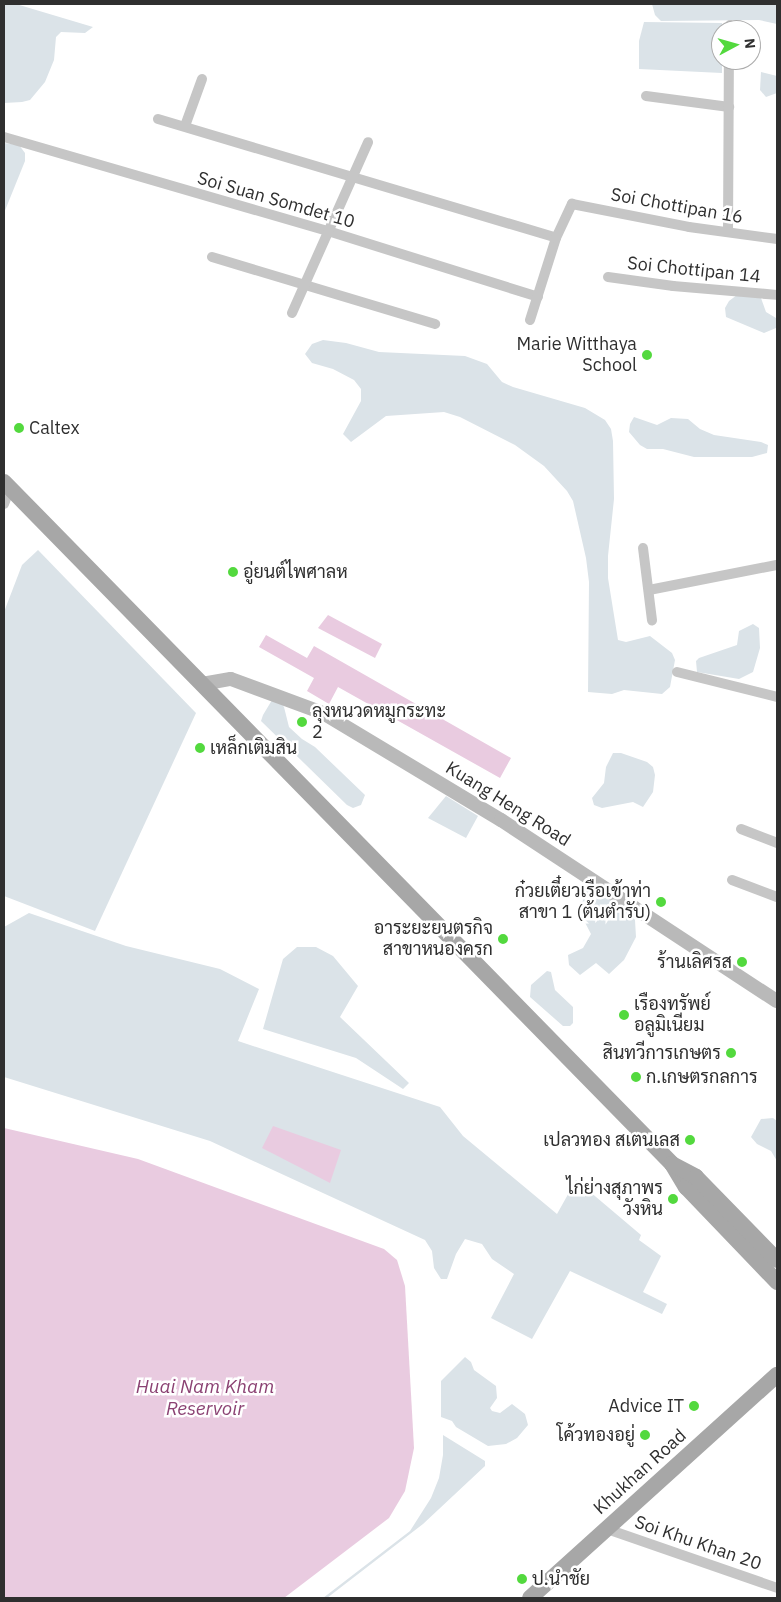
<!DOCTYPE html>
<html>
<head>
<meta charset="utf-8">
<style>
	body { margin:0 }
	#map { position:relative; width:781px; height:1602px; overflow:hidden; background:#fff; font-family:"IBM Plex Sans",Sarabun,sans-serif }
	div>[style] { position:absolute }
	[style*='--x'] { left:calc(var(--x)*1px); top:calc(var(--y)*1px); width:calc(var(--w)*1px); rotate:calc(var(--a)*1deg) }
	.green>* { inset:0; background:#dbe3e8 }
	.water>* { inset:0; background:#e9cbe0 }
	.street>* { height:10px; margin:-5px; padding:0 5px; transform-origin:5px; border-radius:5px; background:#c6c6c6 }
	.secondary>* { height:14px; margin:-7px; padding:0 7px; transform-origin:7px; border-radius:7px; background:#b9b9b9 }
	.primary>* { height:16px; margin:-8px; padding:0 8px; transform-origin:8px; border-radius:8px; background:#a7a7a7 }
	.dots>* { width:14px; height:14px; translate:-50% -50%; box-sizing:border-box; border:2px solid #fff; border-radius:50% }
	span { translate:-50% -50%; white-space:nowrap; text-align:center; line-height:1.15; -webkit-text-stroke:5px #fff; paint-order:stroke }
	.street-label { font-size:18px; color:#2f2f2f }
	.poi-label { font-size:18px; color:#2f2f2f }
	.right { translate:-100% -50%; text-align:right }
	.left { translate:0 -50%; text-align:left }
	.water-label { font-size:19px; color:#8b4273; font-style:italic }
	.frame { position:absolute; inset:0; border:5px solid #2f2f2f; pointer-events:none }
	.north { position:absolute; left:711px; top:20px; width:50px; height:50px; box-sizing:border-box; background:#fff; border:1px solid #acacac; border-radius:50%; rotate:84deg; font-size:14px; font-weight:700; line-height:20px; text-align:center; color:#2f2f2f }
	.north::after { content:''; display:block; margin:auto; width:18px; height:22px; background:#53d93e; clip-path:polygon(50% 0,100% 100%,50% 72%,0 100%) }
</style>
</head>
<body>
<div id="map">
	<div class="green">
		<div style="clip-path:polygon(4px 4px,16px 4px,93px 27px,85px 33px,61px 32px,56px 37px,54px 60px,45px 82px,30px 100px,22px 102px,4px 103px)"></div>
		<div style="clip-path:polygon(652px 4px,777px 4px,777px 24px,759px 20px,661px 21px,655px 15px)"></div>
		<div style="clip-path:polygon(644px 22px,722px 23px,722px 73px,639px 69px,639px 41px)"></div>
		<div style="clip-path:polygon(761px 72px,777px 76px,777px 93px,766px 97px,760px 90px)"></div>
		<div style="clip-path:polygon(4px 143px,19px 145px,25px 153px,25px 161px,4px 213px)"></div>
		<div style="clip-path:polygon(737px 295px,761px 298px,766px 312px,776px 318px,776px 328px,764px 333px,726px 317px,725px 308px,729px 301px)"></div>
		<div style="clip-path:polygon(323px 340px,346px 343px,379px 352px,465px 356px,487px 364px,502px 382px,513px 387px,585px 408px,605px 420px,611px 429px,613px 441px,614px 499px,608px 556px,608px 578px,618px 640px,626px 642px,650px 636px,672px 653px,675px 660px,670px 687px,662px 694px,624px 690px,612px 694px,588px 692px,589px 582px,586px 558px,573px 501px,567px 491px,544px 466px,515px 445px,460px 417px,444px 412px,386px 416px,351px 442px,343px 434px,361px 401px,361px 389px,354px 380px,333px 369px,312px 363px,305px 354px,312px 344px)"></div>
		<div style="clip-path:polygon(634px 417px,657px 425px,671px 418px,688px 419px,700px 429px,714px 435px,761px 442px,768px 445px,767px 453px,752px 457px,694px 457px,663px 449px,647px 449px,640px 445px,629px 432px,630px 424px)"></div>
		<div style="clip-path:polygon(38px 550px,196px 713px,95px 931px,4px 896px,4px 612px,22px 565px)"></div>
		<div style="clip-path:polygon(753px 624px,759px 628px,760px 648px,753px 672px,739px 679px,697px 672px,696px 661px,699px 658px,737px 645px,739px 631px)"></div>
		<div style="clip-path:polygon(272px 700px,279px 700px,284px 707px,289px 727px,302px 739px,315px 747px,365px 795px,361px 805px,353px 808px,347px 805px,261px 721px,263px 715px)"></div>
		<div style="clip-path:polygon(613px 753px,621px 753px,647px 762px,653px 767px,655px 775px,653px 792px,643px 807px,633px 802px,602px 808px,594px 805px,592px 798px,604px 783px,606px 767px)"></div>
		<div style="clip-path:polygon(446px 796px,478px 816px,466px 838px,428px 818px)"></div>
		<div style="clip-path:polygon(587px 889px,600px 890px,621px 904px,635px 920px,636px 937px,624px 960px,609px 974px,596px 963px,580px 975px,569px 965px,568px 955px,583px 948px,591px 934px,579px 911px)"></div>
		<div style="clip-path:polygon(29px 913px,126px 946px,220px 969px,259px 989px,238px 1041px,440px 1107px,463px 1136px,557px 1214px,576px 1180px,641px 1235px,639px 1240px,661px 1256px,643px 1292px,667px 1304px,662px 1314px,570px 1271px,532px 1339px,491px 1318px,514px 1274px,492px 1259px,482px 1244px,465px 1239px,456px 1254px,447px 1279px,441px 1279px,434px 1268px,432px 1251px,425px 1240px,210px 1141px,4px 1077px,4px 927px)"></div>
		<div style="clip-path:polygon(297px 947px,316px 947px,333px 956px,358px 986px,340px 1017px,409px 1083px,403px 1089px,356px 1058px,263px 1029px,283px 959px)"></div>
		<div style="clip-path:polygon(547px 971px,551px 972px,555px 990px,573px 1007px,573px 1023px,570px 1026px,563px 1026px,530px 997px,531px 985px)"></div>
		<div style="clip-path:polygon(773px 1118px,777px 1121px,777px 1161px,771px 1151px,757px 1144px,751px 1137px,761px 1119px)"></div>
		<div style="clip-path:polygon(465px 1357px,471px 1362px,474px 1370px,496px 1386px,497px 1398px,490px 1408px,492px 1411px,500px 1413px,512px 1404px,525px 1414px,528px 1425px,517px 1438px,506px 1444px,488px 1446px,456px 1427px,452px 1421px,441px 1417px,441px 1381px)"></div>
		<div style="clip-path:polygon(443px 1435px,485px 1461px,485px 1466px,423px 1524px,327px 1598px,323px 1598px,410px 1531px,431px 1498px,439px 1478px,443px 1455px)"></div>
	</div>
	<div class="water">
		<div style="clip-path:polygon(328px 615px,382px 644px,375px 658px,318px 628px)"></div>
		<div style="clip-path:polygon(266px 635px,307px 658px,314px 646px,511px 758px,500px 778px,338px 687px,329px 704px,307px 691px,314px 678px,259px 647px)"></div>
		<div style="clip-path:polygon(273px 1126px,341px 1150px,330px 1183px,262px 1148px)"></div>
		<div style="clip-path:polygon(4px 1128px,138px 1159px,384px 1249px,397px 1260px,405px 1286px,414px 1448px,405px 1491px,389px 1518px,284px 1598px,4px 1598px)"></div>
	</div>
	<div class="street">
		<div style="--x:730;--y:30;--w:5;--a:-90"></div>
		<div style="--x:646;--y:96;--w:84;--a:7.5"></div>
		<div style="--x:158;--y:119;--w:415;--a:16.6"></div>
		<div style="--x:185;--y:126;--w:50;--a:-70.1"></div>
		<div style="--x:4;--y:137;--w:337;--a:16.2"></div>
		<div style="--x:328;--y:231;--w:220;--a:17.4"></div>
		<div style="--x:728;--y:232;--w:172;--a:-89.7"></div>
		<div style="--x:212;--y:257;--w:233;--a:16.7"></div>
		<div style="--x:608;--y:277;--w:66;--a:7.9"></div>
		<div style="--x:673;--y:286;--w:104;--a:4.9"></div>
		<div style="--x:292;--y:313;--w:187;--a:-66"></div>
		<div style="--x:530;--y:320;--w:86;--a:-72.4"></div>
		<div style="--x:556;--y:238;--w:38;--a:-65"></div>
		<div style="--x:572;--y:204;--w:119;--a:11.1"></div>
		<div style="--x:689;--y:227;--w:89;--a:7.8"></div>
		<div style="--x:4;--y:504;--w:17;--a:-69"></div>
		<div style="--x:643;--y:548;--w:73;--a:82.9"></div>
		<div style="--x:649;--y:590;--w:130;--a:-11.1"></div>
		<div style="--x:677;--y:672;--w:103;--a:14"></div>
		<div style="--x:741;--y:829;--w:39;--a:21"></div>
		<div style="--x:732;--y:880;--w:48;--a:20.7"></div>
		<div style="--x:607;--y:1529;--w:180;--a:19.1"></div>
	</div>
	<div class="secondary">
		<div style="--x:202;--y:684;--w:29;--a:-10"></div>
		<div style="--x:231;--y:679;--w:98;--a:20.3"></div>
		<div style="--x:323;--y:713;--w:208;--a:31"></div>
		<div style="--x:501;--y:820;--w:330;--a:33.3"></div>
	</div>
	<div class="primary">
		<div style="--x:4;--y:482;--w:955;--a:45.59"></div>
		<div style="--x:672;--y:1164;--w:27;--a:59"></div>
		<div style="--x:686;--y:1187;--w:132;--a:46.2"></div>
		<div style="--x:672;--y:1164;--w:27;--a:28"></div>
		<div style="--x:696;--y:1177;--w:116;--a:45.7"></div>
		<div style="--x:530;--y:1598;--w:333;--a:-42.1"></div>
	</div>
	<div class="dots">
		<div style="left:647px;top:355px;background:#53d93e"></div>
		<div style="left:19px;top:428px;background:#53d93e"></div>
		<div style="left:233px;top:572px;background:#53d93e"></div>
		<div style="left:302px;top:722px;background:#53d93e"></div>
		<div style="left:200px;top:748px;background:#53d93e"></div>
		<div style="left:661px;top:902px;background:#53d93e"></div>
		<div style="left:503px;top:939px;background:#53d93e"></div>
		<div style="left:742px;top:962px;background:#53d93e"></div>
		<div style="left:624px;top:1015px;background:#53d93e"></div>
		<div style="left:731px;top:1053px;background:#53d93e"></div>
		<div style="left:636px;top:1077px;background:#53d93e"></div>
		<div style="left:690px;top:1140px;background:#53d93e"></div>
		<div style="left:673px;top:1199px;background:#53d93e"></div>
		<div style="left:694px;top:1406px;background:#53d93e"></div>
		<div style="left:645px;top:1435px;background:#53d93e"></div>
		<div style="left:522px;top:1579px;background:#53d93e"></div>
	</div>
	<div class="street-label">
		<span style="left:276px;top:200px;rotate:16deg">Soi Suan Somdet 10</span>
		<span style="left:677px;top:206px;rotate:10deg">Soi Chottipan 16</span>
		<span style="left:694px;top:270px;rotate:6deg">Soi Chottipan 14</span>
		<span style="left:508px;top:804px;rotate:32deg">Kuang Heng Road</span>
		<span style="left:640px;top:1472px;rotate:-42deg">Khukhan Road</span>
		<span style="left:698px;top:1543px;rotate:19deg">Soi Khu Khan 20</span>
	</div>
	<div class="poi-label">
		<span class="right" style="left:637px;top:355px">Marie Witthaya<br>School</span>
		<span class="left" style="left:29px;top:428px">Caltex</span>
		<span class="left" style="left:243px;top:572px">อู่ยนต์ไพศาลห</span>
		<span class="left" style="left:312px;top:722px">ลุงหนวดหมูกระทะ<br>2</span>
		<span class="left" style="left:210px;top:748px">เหล็กเติมสิน</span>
		<span class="right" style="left:651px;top:902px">ก๋วยเตี๋ยวเรือเข้าท่า<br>สาขา 1 (ต้นตำรับ)</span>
		<span class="right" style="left:493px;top:939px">อาระยะยนตรกิจ<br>สาขาหนองครก</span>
		<span class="right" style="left:732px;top:962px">ร้านเลิศรส</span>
		<span class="left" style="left:634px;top:1015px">เรืองทรัพย์<br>อลูมิเนียม</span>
		<span class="right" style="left:721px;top:1053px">สินทวีการเกษตร</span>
		<span class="left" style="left:646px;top:1077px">ก.เกษตรกลการ</span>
		<span class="right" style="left:680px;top:1140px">เปลวทอง สเตนเลส</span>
		<span class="right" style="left:663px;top:1199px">ไก่ย่างสุภาพร<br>วังหิน</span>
		<span class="right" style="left:684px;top:1406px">Advice IT</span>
		<span class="right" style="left:635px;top:1435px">โค้วทองอยู่</span>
		<span class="left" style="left:532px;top:1579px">ป.นำชัย</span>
	</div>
	<div class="water-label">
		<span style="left:205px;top:1398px">Huai Nam Kham<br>Reservoir</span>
	</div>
	<div class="frame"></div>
	<div class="north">N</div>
</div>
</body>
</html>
